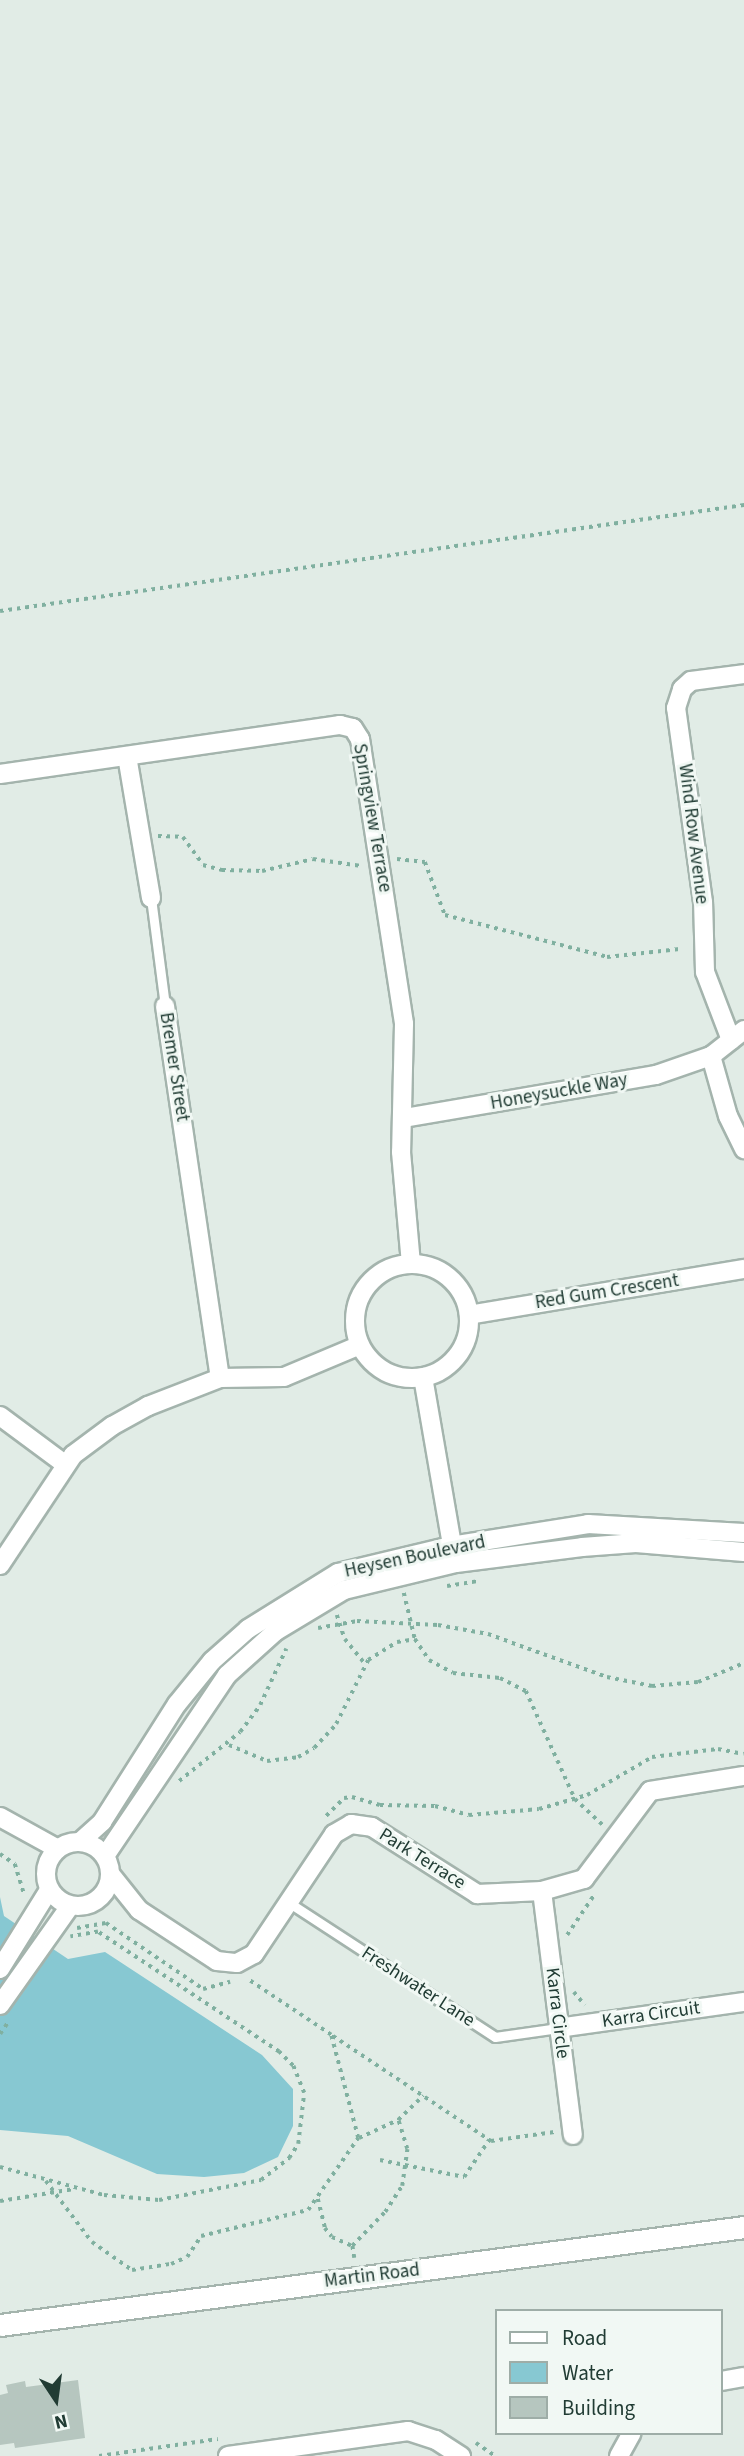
<!DOCTYPE html>
<html>
<head>
<meta charset="utf-8">
<style>
	body { margin:0 }
	#map { position:relative; width:744px; height:2456px; overflow:hidden; background:#e1ece6; font-family:"Source Sans 3",sans-serif }
	div>[style] { position:absolute }
	[style*='--x'] { left:calc(var(--x)*1px); top:calc(var(--y)*1px); width:calc(var(--w)*1px); rotate:calc(var(--a)*1deg) }
	.water>* { inset:0; background:#87c8d2 }
	.building>* { inset:0; background:#b6c6bf }
	.path>* { height:3.5px; margin-top:-1.75px; transform-origin:0; background:repeating-linear-gradient(90deg,#80b0a0 0 3.5px,transparent 0 8.5px) }
	.roads { filter:drop-shadow(2px 0 #a4b4ad) drop-shadow(-2px 0 #a4b4ad) drop-shadow(0 2px #a4b4ad) drop-shadow(0 -2px #a4b4ad) }
	.service>* { height:9px; margin:-4.5px; padding:0 4.5px; transform-origin:4.5px; border-radius:4.5px; background:#fff }
	.minor>* { height:18px; margin:-9px; padding:0 9px; transform-origin:9px; border-radius:9px; background:#fff }
	.minor>.ring { margin:-9px; padding:0; box-sizing:content-box; background:none; border:18px solid #fff; border-radius:50% }
	.tertiary>* { height:21px; margin:-10.5px; padding:0 10.5px; transform-origin:10.5px; border-radius:10.5px; background:#fff }
	span { translate:-50% -50%; white-space:nowrap; text-align:center; line-height:1.15; -webkit-text-stroke:6px #f1f8f4; paint-order:stroke }
	.street-label { font-size:19px; color:#213c34 }
	.legend { position:absolute; left:495px; top:2309px; width:228px; height:126px; box-sizing:border-box; background:#f1f8f4; border:2px solid #9eada7; margin:0; padding:9px 12px; list-style:none; font-size:21px; color:#213c34 }
	.legend li { display:flex; align-items:center; gap:14px; height:35px }
	.legend b { width:35px; border:2px solid #9eada7 }
	.north { position:absolute; left:21px; top:2365px; width:70px; height:70px; -webkit-text-stroke:5px #f1f8f4; paint-order:stroke; rotate:167deg; font-size:19px; font-weight:700; line-height:28px; text-align:center; color:#213c34 }
	.north::after { content:''; display:block; margin:auto; width:24px; height:32px; background:#213c34; clip-path:polygon(50% 0,100% 100%,50% 72%,0 100%) }
</style>
</head>
<body>
<div id="map">
	<div class="water">
		<div style="clip-path:polygon(0 1897px,4px 1916px,68px 1959px,105px 1952px,262px 2055px,293px 2089px,293px 2126px,278px 2157px,244px 2173px,204px 2177px,157px 2174px,68px 2136px,0 2130px)"></div>
	</div>
	<div class="building">
		<div style="clip-path:polygon(78px 2380px,85px 2438px,15px 2448px,14px 2443px,0 2445px,0 2395px,8px 2393px,6px 2385px,25px 2381px,26px 2387px)"></div>
	</div>
	<div class="path">
		<div style="--x:0;--y:611;--w:752;--a:-8.11"></div>
		<div style="--x:158;--y:836;--w:25;--a:2"></div>
		<div style="--x:183;--y:837;--w:34;--a:54"></div>
		<div style="--x:203;--y:865;--w:20;--a:15"></div>
		<div style="--x:222;--y:870;--w:40;--a:1.4"></div>
		<div style="--x:262;--y:871;--w:52;--a:-13.2"></div>
		<div style="--x:313;--y:859;--w:49;--a:8.3"></div>
		<div style="--x:397;--y:859;--w:28;--a:6"></div>
		<div style="--x:425;--y:862;--w:57;--a:69.3"></div>
		<div style="--x:445;--y:915;--w:167;--a:14.5"></div>
		<div style="--x:607;--y:957;--w:73;--a:-6.3"></div>
		<div style="--x:447;--y:1586;--w:31;--a:-9"></div>
		<div style="--x:404;--y:1593;--w:47;--a:76.6"></div>
		<div style="--x:415;--y:1639;--w:25;--a:56"></div>
		<div style="--x:429;--y:1660;--w:27;--a:28"></div>
		<div style="--x:453;--y:1673;--w:47;--a:6.1"></div>
		<div style="--x:500;--y:1678;--w:29;--a:27"></div>
		<div style="--x:526;--y:1691;--w:119;--a:65.6"></div>
		<div style="--x:575;--y:1799;--w:38;--a:43"></div>
		<div style="--x:337;--y:1615;--w:25;--a:72"></div>
		<div style="--x:345;--y:1639;--w:32;--a:51"></div>
		<div style="--x:318;--y:1628;--w:40;--a:-10"></div>
		<div style="--x:357;--y:1621;--w:81;--a:2.8"></div>
		<div style="--x:438;--y:1625;--w:51;--a:10.2"></div>
		<div style="--x:488;--y:1634;--w:127;--a:19.9"></div>
		<div style="--x:607;--y:1677;--w:46;--a:11.3"></div>
		<div style="--x:652;--y:1686;--w:46;--a:-5"></div>
		<div style="--x:698;--y:1682;--w:50;--a:-22.4"></div>
		<div style="--x:229;--y:1745;--w:41;--a:22.8"></div>
		<div style="--x:267;--y:1761;--w:31;--a:-7"></div>
		<div style="--x:298;--y:1757;--w:18;--a:-29"></div>
		<div style="--x:314;--y:1748;--w:33;--a:-47"></div>
		<div style="--x:336;--y:1724;--w:72;--a:-63.4"></div>
		<div style="--x:368;--y:1660;--w:34;--a:-32"></div>
		<div style="--x:397;--y:1642;--w:18;--a:-9"></div>
		<div style="--x:179;--y:1781;--w:78;--a:-38.8"></div>
		<div style="--x:240;--y:1732;--w:34;--a:-53"></div>
		<div style="--x:260;--y:1705;--w:62;--a:-65.1"></div>
		<div style="--x:326;--y:1816;--w:25;--a:-45"></div>
		<div style="--x:344;--y:1798;--w:8;--a:-7"></div>
		<div style="--x:352;--y:1797;--w:29;--a:16"></div>
		<div style="--x:380;--y:1805;--w:55;--a:1"></div>
		<div style="--x:435;--y:1806;--w:35;--a:15"></div>
		<div style="--x:469;--y:1815;--w:70;--a:-4.9"></div>
		<div style="--x:539;--y:1809;--w:50;--a:-16.3"></div>
		<div style="--x:587;--y:1795;--w:75;--a:-30.3"></div>
		<div style="--x:652;--y:1757;--w:66;--a:-6.9"></div>
		<div style="--x:718;--y:1749;--w:26;--a:11"></div>
		<div style="--x:0;--y:1854;--w:18;--a:34"></div>
		<div style="--x:15;--y:1864;--w:31;--a:73"></div>
		<div style="--x:77;--y:1928;--w:29;--a:-10"></div>
		<div style="--x:106;--y:1923;--w:117;--a:34.2"></div>
		<div style="--x:203;--y:1989;--w:28;--a:-15"></div>
		<div style="--x:567;--y:1935;--w:48;--a:-56"></div>
		<div style="--x:574;--y:1992;--w:17;--a:50"></div>
		<div style="--x:0;--y:2034;--w:14;--a:-56"></div>
		<div style="--x:333;--y:2036;--w:190;--a:33.6"></div>
		<div style="--x:491;--y:2141;--w:64;--a:-8.1"></div>
		<div style="--x:359;--y:2138;--w:43;--a:-24.8"></div>
		<div style="--x:398;--y:2120;--w:35;--a:-44"></div>
		<div style="--x:380;--y:2160;--w:86;--a:11.4"></div>
		<div style="--x:464;--y:2177;--w:45;--a:-56"></div>
		<div style="--x:0;--y:2167;--w:108;--a:15.1"></div>
		<div style="--x:104;--y:2195;--w:55;--a:5.2"></div>
		<div style="--x:159;--y:2200;--w:104;--a:-11.1"></div>
		<div style="--x:261;--y:2180;--w:36;--a:-38"></div>
		<div style="--x:289;--y:2158;--w:17;--a:-57"></div>
		<div style="--x:298;--y:2144;--w:51;--a:-83.3"></div>
		<div style="--x:304;--y:2093;--w:29;--a:-112"></div>
		<div style="--x:293;--y:2066;--w:20;--a:-135"></div>
		<div style="--x:279;--y:2052;--w:217;--a:-146.5"></div>
		<div style="--x:98;--y:1932;--w:28;--a:170"></div>
		<div style="--x:46;--y:2181;--w:76;--a:53"></div>
		<div style="--x:92;--y:2242;--w:49;--a:35"></div>
		<div style="--x:132;--y:2270;--w:39;--a:-9"></div>
		<div style="--x:171;--y:2264;--w:17;--a:-24"></div>
		<div style="--x:187;--y:2257;--w:25;--a:-56"></div>
		<div style="--x:201;--y:2236;--w:110;--a:-13.7"></div>
		<div style="--x:308;--y:2210;--w:88;--a:-55.2"></div>
		<div style="--x:358;--y:2138;--w:106;--a:-104.7"></div>
		<div style="--x:331;--y:2035;--w:101;--a:-146.3"></div>
		<div style="--x:318;--y:2199;--w:30;--a:76"></div>
		<div style="--x:325;--y:2228;--w:11;--a:52"></div>
		<div style="--x:332;--y:2237;--w:22;--a:24"></div>
		<div style="--x:0;--y:2201;--w:75;--a:-9.2"></div>
		<div style="--x:354;--y:2258;--w:12;--a:-99"></div>
		<div style="--x:352;--y:2246;--w:47;--a:-45.9"></div>
		<div style="--x:385;--y:2212;--w:31;--a:-57"></div>
		<div style="--x:402;--y:2186;--w:37;--a:-82"></div>
		<div style="--x:407;--y:2149;--w:30;--a:-107"></div>
		<div style="--x:476;--y:2443;--w:23;--a:34"></div>
		<div style="--x:99;--y:2456;--w:120;--a:-8.1"></div>
	</div>
	<div class="roads">
		<div class="service">
			<div style="--x:151;--y:898;--w:109;--a:82.6"></div>
			<div style="--x:288;--y:1902;--w:247;--a:33.1"></div>
			<div style="--x:495;--y:2037;--w:64;--a:-8.1"></div>
		</div>
		<div class="minor">
			<div style="--x:127;--y:756;--w:144;--a:80.4"></div>
			<div style="--x:0;--y:774;--w:344;--a:-8.2"></div>
			<div style="--x:340;--y:725;--w:13;--a:13"></div>
			<div style="--x:353;--y:728;--w:13;--a:58"></div>
			<div style="--x:360;--y:739;--w:288;--a:81.2"></div>
			<div style="--x:404;--y:1024;--w:128;--a:91.3"></div>
			<div style="--x:401;--y:1152;--w:111;--a:84.9"></div>
			<div style="--x:165;--y:1006;--w:376;--a:81.6"></div>
			<div style="--x:731;--y:1040;--w:73;--a:-110.9"></div>
			<div style="--x:705;--y:972;--w:70;--a:-91.6"></div>
			<div style="--x:703;--y:902;--w:196;--a:-97.9"></div>
			<div style="--x:676;--y:708;--w:20;--a:-72"></div>
			<div style="--x:682;--y:689;--w:12;--a:-42"></div>
			<div style="--x:691;--y:681;--w:53;--a:-7.5"></div>
			<div style="--x:711;--y:1056;--w:62;--a:74.2"></div>
			<div style="--x:728;--y:1116;--w:37;--a:64"></div>
			<div style="--x:404;--y:1118;--w:256;--a:-9.7"></div>
			<div style="--x:656;--y:1075;--w:58;--a:-19.1"></div>
			<div style="--x:711;--y:1056;--w:42;--a:-38.2"></div>
			<div class="ring" style="left:355px;top:1264px;width:96px;height:96px"></div>
			<div style="--x:469;--y:1315;--w:279;--a:-9.5"></div>
			<div style="--x:423;--y:1377;--w:182;--a:80.2"></div>
			<div style="--x:0;--y:1416;--w:82;--a:36.6"></div>
			<div style="--x:0;--y:1565;--w:132;--a:-56.4"></div>
			<div style="--x:73;--y:1455;--w:49;--a:-36.6"></div>
			<div style="--x:112;--y:1426;--w:41;--a:-29.1"></div>
			<div style="--x:148;--y:1406;--w:77;--a:-21.3"></div>
			<div style="--x:220;--y:1378;--w:64;--a:-0.9"></div>
			<div style="--x:284;--y:1377;--w:82;--a:-22.8"></div>
			<div style="--x:0;--y:1817;--w:66;--a:28.9"></div>
			<div class="ring" style="left:46px;top:1842px;width:46px;height:46px"></div>
			<div style="--x:80;--y:1842;--w:30;--a:-42"></div>
			<div style="--x:102;--y:1822;--w:140;--a:-57.6"></div>
			<div style="--x:177;--y:1704;--w:55;--a:-50.9"></div>
			<div style="--x:212;--y:1661;--w:48;--a:-41.6"></div>
			<div style="--x:248;--y:1629;--w:106;--a:-31.9"></div>
			<div style="--x:338;--y:1573;--w:116;--a:-13.4"></div>
			<div style="--x:451;--y:1546;--w:139;--a:-9.1"></div>
			<div style="--x:588;--y:1524;--w:156;--a:3.3"></div>
			<div style="--x:105;--y:1856;--w:218;--a:-56"></div>
			<div style="--x:227;--y:1675;--w:66;--a:-41.9"></div>
			<div style="--x:276;--y:1631;--w:79;--a:-31.1"></div>
			<div style="--x:344;--y:1590;--w:115;--a:-13.6"></div>
			<div style="--x:456;--y:1563;--w:127;--a:-7.2"></div>
			<div style="--x:582;--y:1547;--w:54;--a:-4.2"></div>
			<div style="--x:636;--y:1543;--w:108;--a:4.8"></div>
			<div style="--x:111;--y:1875;--w:45;--a:51.3"></div>
			<div style="--x:139;--y:1910;--w:93;--a:33.2"></div>
			<div style="--x:217;--y:1961;--w:20;--a:6"></div>
			<div style="--x:237;--y:1963;--w:19;--a:-28"></div>
			<div style="--x:254;--y:1954;--w:144;--a:-56.3"></div>
			<div style="--x:334;--y:1834;--w:20;--a:-30"></div>
			<div style="--x:351;--y:1824;--w:21;--a:8"></div>
			<div style="--x:372;--y:1827;--w:125;--a:32.5"></div>
			<div style="--x:477;--y:1894;--w:65;--a:-2.6"></div>
			<div style="--x:542;--y:1891;--w:44;--a:-15.9"></div>
			<div style="--x:584;--y:1879;--w:110;--a:-53.1"></div>
			<div style="--x:650;--y:1791;--w:95;--a:-9.1"></div>
			<div style="--x:542;--y:1891;--w:246;--a:82.8"></div>
			<div style="--x:0;--y:1969;--w:93;--a:-58.2"></div>
			<div style="--x:0;--y:2005;--w:121;--a:-54.7"></div>
			<div style="--x:558;--y:2028;--w:188;--a:-8"></div>
			<div style="--x:721;--y:2381;--w:23;--a:-10"></div>
			<div style="--x:228;--y:2456;--w:182;--a:-7.9"></div>
			<div style="--x:408;--y:2431;--w:29;--a:18"></div>
			<div style="--x:436;--y:2440;--w:30;--a:33"></div>
			<div style="--x:619;--y:2456;--w:26;--a:-61"></div>
		</div>
		<div class="tertiary">
			<div style="--x:0;--y:2325;--w:750;--a:-7.5"></div>
		</div>
	</div>
	<div class="street-label">
		<span style="left:372px;top:818px;rotate:80deg">Springview Terrace</span>
		<span style="left:693px;top:834px;rotate:83deg">Wind Row Avenue</span>
		<span style="left:174px;top:1067px;rotate:81deg">Bremer Street</span>
		<span style="left:559px;top:1092px;rotate:-10deg">Honeysuckle Way</span>
		<span style="left:607px;top:1292px;rotate:-9deg">Red Gum Crescent</span>
		<span style="left:415px;top:1557px;rotate:-12deg">Heysen Boulevard</span>
		<span style="left:422px;top:1859px;rotate:32deg">Park Terrace</span>
		<span style="left:418px;top:1987px;rotate:33deg">Freshwater Lane</span>
		<span style="left:557px;top:2013px;rotate:83deg">Karra Circle</span>
		<span style="left:651px;top:2015px;rotate:-8deg">Karra Circuit</span>
		<span style="left:372px;top:2276px;rotate:-7deg">Martin Road</span>
	</div>
	<ul class="legend">
	<li><b style="height:9px;background:#fff"></b>Road</li>
	<li><b style="height:19px;background:#87c8d2"></b>Water</li>
	<li><b style="height:19px;background:#b6c6bf"></b>Building</li>
	</ul>
	<div class="north">N</div>
</div>
</body>
</html>
